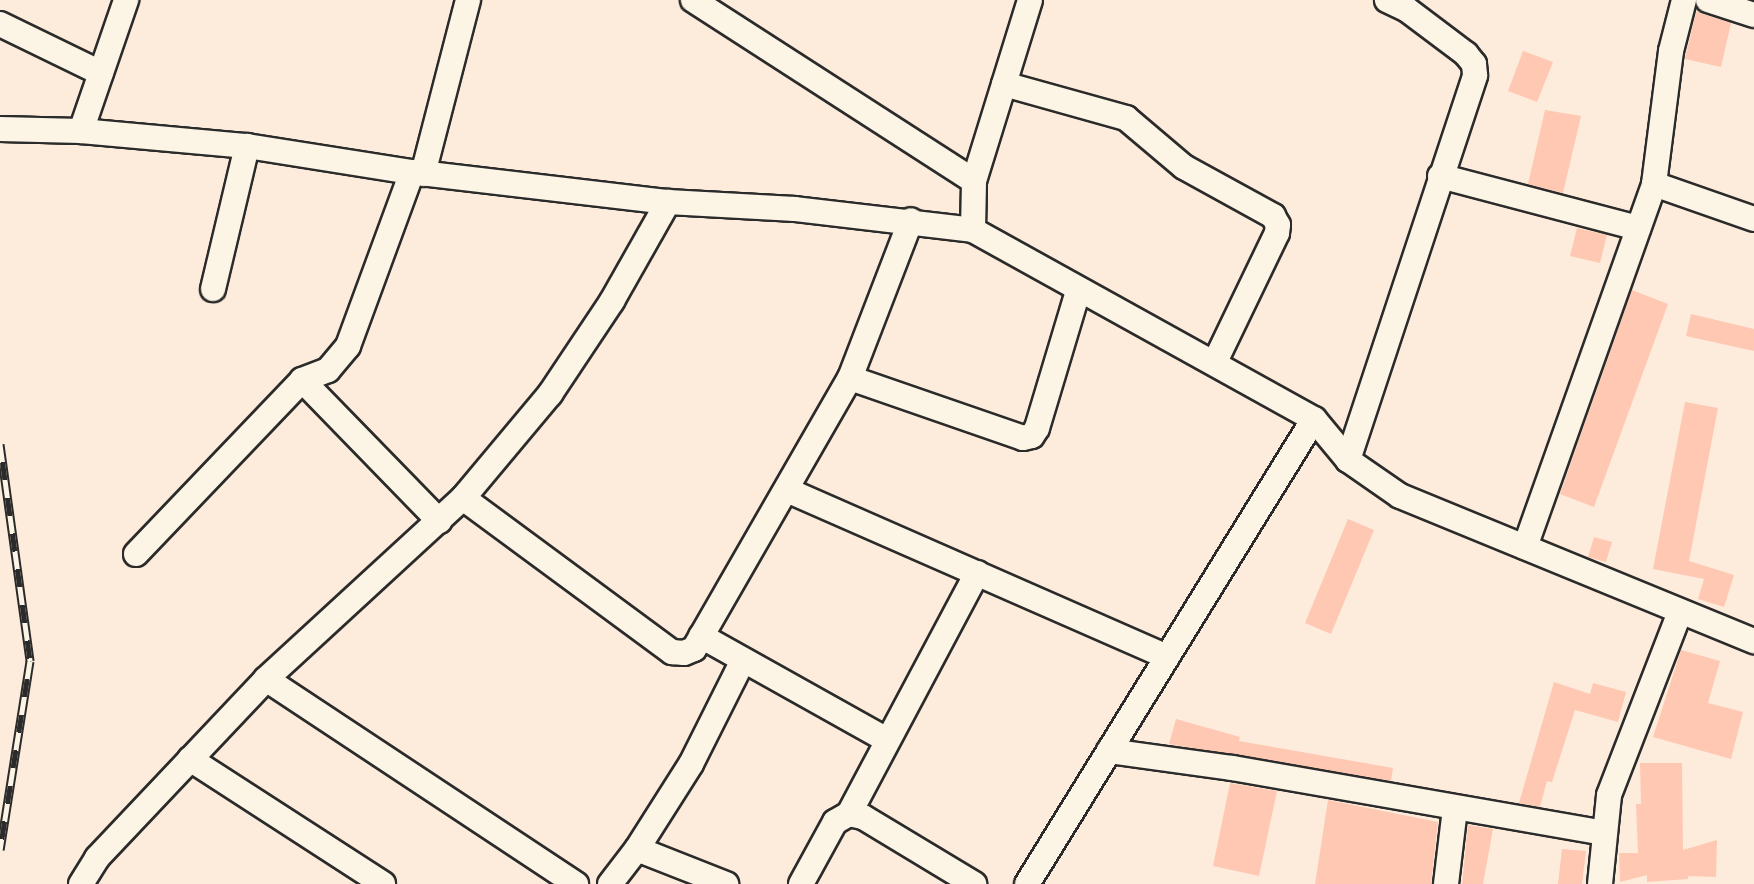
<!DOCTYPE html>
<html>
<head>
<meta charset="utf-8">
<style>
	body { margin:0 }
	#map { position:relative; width:1754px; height:884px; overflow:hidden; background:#fdecdb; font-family:"Shantell Sans",sans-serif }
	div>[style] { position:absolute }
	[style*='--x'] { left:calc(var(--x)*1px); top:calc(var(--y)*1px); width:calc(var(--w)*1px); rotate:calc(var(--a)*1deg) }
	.building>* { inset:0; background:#ffc8b2 }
	.roads { filter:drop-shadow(2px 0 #2b2b2b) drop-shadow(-2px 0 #2b2b2b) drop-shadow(0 2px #2b2b2b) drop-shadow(0 -2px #2b2b2b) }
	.minor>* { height:24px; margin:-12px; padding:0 12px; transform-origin:12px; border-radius:12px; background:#fcf5e5 }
	.rail>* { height:9px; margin-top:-4.5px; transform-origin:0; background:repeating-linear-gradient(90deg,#fcf5e5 0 18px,#2b2b2b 0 36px); box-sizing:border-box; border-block:2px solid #2b2b2b }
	span { translate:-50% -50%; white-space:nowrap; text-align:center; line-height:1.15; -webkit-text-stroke:6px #fcf5e5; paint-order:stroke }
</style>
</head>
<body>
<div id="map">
	<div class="building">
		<div style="clip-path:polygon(1696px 12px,1731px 23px,1721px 67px,1685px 59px)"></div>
		<div style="clip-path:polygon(1523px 51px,1553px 62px,1537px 102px,1508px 91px)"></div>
		<div style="clip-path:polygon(1545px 110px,1581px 116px,1563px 193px,1528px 184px)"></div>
		<div style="clip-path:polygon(1577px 228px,1607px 235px,1600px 263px,1570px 256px)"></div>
		<div style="clip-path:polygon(1632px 290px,1668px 304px,1594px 507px,1560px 494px)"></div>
		<div style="clip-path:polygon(1691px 314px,1754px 329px,1754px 351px,1686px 336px)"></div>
		<div style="clip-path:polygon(1685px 402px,1718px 408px,1689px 561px,1734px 575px,1724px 607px,1698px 599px,1704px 579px,1653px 569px)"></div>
		<div style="clip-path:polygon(1348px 519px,1374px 530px,1331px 634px,1305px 623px)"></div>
		<div style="clip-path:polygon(1594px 537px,1612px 542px,1606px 562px,1588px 557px)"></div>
		<div style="clip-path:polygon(1681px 650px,1720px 661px,1708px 703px,1743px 712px,1731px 759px,1653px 737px)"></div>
		<div style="clip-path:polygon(1554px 682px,1590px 694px,1593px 683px,1626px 692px,1618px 722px,1575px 710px,1552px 782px,1547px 781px,1540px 807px,1519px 803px)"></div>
		<div style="clip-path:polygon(1176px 719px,1240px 737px,1239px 741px,1393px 768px,1391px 781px,1169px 744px)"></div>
		<div style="clip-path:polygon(1640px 763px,1682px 763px,1683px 850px,1717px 840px,1716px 877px,1688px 876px,1688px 879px,1647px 882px,1647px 875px,1620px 882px,1619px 853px,1638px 853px,1636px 804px,1641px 804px)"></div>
		<div style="clip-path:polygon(1230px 783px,1277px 791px,1259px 876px,1213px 866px)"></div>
		<div style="clip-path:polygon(1328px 800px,1438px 822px,1431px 884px,1315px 884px)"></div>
		<div style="clip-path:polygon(1468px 825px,1493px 829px,1483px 884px,1462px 884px)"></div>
		<div style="clip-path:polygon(1562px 849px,1586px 851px,1582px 884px,1558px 884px)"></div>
	</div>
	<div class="roads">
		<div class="minor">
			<div style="--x:693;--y:0;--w:334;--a:32.8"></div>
			<div style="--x:1708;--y:0;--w:48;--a:18.1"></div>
			<div style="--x:0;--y:24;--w:112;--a:25.9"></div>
			<div style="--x:1004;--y:84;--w:127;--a:15.6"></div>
			<div style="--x:1126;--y:118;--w:76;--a:40.2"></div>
			<div style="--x:1184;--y:167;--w:102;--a:28.8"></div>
			<div style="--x:1273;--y:216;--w:10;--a:61"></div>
			<div style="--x:1278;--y:225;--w:8;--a:97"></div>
			<div style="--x:1277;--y:233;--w:143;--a:115.7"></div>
			<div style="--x:0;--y:129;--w:81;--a:1.4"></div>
			<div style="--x:81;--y:131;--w:167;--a:5.2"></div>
			<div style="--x:247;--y:146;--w:167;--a:9"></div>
			<div style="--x:412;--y:172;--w:258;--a:6.7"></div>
			<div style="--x:668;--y:202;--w:127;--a:3.2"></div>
			<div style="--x:795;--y:209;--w:179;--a:6.7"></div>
			<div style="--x:973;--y:230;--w:390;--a:29"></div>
			<div style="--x:1314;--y:419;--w:53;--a:50.3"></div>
			<div style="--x:1348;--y:460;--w:63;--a:34.7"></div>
			<div style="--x:1400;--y:496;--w:383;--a:22.3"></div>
			<div style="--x:81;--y:131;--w:139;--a:-71"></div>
			<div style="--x:423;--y:174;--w:180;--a:-75.5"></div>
			<div style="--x:1440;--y:176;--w:205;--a:14.7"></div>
			<div style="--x:1654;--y:184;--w:106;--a:19.3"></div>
			<div style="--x:973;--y:230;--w:49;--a:-88.8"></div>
			<div style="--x:974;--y:181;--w:189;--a:-72.8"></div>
			<div style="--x:213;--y:289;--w:147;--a:-76.6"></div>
			<div style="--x:850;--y:378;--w:183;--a:19.1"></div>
			<div style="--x:1023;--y:438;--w:9;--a:-13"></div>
			<div style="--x:1032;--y:436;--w:9;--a:-58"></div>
			<div style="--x:1037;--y:428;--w:143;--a:-73.3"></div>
			<div style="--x:302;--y:380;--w:28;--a:-21"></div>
			<div style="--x:328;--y:370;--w:31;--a:-50"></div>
			<div style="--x:348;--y:346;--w:185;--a:-69.8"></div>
			<div style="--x:1348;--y:460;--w:405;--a:-71.7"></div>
			<div style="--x:1475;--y:75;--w:11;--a:-95"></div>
			<div style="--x:1474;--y:64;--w:13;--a:-129"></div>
			<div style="--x:1466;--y:54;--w:75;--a:-143.1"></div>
			<div style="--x:1406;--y:9;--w:21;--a:-155"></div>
			<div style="--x:787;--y:490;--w:415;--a:23.7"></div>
			<div style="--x:463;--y:498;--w:260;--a:36.4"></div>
			<div style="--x:672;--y:652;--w:12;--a:5"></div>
			<div style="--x:684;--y:653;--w:11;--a:-22"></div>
			<div style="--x:694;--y:649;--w:313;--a:-60.1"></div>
			<div style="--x:850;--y:378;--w:169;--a:-68.9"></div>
			<div style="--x:1525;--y:547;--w:385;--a:-70.4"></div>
			<div style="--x:1654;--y:184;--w:134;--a:-82.7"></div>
			<div style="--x:1671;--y:51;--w:53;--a:-75.7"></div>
			<div style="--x:136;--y:554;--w:240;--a:-46.3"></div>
			<div style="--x:302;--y:380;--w:197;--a:45.8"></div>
			<div style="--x:701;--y:636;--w:213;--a:29.2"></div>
			<div style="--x:266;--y:679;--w:372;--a:33.5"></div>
			<div style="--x:1109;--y:751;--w:124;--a:7.9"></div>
			<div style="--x:1232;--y:768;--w:377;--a:9.9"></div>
			<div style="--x:190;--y:759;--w:230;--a:32.9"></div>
			<div style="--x:849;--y:814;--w:14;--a:12"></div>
			<div style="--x:863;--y:817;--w:130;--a:31.1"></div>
			<div style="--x:637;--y:849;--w:96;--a:21.5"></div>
			<div style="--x:81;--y:884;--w:31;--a:-58"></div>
			<div style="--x:97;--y:858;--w:246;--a:-46.6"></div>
			<div style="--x:266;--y:679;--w:268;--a:-42.6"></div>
			<div style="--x:463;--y:498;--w:136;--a:-50.1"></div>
			<div style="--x:550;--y:394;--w:112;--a:-56.3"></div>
			<div style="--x:612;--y:301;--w:114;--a:-60.5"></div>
			<div style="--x:610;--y:884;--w:44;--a:-52.4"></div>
			<div style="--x:637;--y:849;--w:101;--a:-57.6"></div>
			<div style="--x:691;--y:764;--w:116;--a:-63.4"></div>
			<div style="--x:801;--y:884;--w:71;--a:-61.3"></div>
			<div style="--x:835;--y:822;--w:16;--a:-30"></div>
			<div style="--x:849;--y:814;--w:273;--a:-62"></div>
			<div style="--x:1027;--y:884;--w:546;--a:-58.32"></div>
			<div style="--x:1446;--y:884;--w:76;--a:-83.2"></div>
			<div style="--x:1600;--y:884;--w:89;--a:-84.2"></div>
			<div style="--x:1609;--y:795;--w:196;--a:-68.8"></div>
		</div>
	</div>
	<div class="rail">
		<div style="--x:0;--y:444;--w:219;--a:82.1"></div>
		<div style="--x:30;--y:661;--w:191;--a:99"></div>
	</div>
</div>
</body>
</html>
